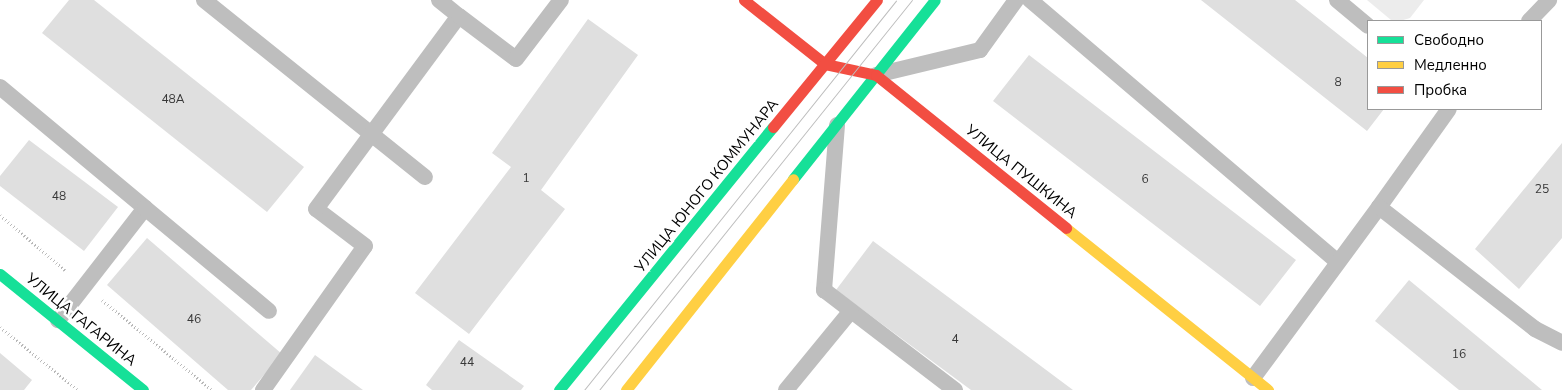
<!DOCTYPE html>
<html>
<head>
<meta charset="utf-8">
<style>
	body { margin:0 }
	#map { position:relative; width:1562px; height:390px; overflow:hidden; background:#fff; font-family:"Nunito Sans",sans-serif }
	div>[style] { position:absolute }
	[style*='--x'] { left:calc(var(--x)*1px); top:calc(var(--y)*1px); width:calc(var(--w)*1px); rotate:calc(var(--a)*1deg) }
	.green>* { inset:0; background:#ececec }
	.building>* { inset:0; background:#dfdfdf }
	.path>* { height:3px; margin-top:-1.5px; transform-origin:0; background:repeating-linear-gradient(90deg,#b9b9b9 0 1px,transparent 0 3.5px) }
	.lane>* { height:16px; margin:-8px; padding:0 8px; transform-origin:8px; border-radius:8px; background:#bebebe }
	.fast>* { height:11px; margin:-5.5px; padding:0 5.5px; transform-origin:5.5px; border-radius:5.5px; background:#16e098 }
	.slow>* { height:11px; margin:-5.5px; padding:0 5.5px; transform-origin:5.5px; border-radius:5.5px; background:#ffcf43 }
	.jam>* { height:11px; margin:-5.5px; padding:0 5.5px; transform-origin:5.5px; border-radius:5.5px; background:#f24e42 }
	.tram>* { height:1px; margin:-0.5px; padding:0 0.5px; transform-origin:0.5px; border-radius:0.5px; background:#bebebe }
	span { translate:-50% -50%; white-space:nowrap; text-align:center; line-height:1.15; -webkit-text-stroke:5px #fff; paint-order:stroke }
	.number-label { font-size:12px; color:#383838 }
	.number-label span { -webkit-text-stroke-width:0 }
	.street-label { font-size:15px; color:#000 }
	.legend { position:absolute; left:1367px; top:20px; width:175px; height:90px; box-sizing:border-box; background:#fff; border:1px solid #999; margin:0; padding:6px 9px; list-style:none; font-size:15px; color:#000 }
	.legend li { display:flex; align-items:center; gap:10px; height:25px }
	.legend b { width:25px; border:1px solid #999 }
</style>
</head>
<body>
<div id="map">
	<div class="green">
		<div style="clip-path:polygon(1367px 0,1424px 0,1410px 18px,1400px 21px,1391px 20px)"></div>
	</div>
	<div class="building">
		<div style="clip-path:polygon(69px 0,94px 0,304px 167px,267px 212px,42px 33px)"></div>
		<div style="clip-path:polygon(1201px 0,1295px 0,1368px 58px,1368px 109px,1384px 109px,1367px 131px)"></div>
		<div style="clip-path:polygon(588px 19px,638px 55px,541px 190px,565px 209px,469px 334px,415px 293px,511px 167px,492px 153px)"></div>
		<div style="clip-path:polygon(1029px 55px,1296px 260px,1260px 306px,993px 101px)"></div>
		<div style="clip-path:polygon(29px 140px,118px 207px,84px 251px,0 186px,0 176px)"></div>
		<div style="clip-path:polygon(1562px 143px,1562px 238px,1519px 289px,1475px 249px)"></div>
		<div style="clip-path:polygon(147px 238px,282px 354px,251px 390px,228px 390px,107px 285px)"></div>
		<div style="clip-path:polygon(873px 241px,1073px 390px,971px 390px,836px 290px)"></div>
		<div style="clip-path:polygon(1409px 280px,1542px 390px,1459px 390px,1375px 321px)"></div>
		<div style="clip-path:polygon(459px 340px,524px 386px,521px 390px,432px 390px,426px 385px)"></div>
		<div style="clip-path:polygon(0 353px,32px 380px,24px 390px,0 390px)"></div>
		<div style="clip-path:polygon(315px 355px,363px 390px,290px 390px)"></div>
	</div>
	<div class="path">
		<div style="--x:0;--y:215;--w:87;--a:40.3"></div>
		<div style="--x:102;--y:300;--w:142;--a:39.3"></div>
		<div style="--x:0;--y:327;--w:100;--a:38.9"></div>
	</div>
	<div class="lane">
		<div style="--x:204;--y:0;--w:283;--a:38.7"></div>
		<div style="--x:439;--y:0;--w:26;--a:39"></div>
		<div style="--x:1030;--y:0;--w:404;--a:40.4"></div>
		<div style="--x:1337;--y:0;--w:40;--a:40"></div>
		<div style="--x:1529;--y:21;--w:29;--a:-46"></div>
		<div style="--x:876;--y:75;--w:107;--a:-13.5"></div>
		<div style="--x:980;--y:50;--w:62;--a:-54.2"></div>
		<div style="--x:0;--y:87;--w:189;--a:39.8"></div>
		<div style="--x:145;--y:208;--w:142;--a:127.8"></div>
		<div style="--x:837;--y:125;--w:166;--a:94.5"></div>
		<div style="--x:824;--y:290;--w:165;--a:37.4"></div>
		<div style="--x:1379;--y:207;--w:120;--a:-54.5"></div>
		<div style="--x:145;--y:208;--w:161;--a:39.7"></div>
		<div style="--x:1253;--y:378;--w:212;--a:-53.6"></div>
		<div style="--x:1379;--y:207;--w:198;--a:38"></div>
		<div style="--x:1535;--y:329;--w:30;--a:27"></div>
		<div style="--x:263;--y:390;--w:176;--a:-54.7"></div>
		<div style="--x:365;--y:246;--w:61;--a:-142.9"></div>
		<div style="--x:316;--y:209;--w:240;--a:-53.5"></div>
		<div style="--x:459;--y:16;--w:71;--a:37"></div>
		<div style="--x:516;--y:59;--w:74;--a:-52.7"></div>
		<div style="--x:786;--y:390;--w:102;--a:-50.6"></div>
	</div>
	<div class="fast">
		<div style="--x:793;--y:179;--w:228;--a:-51.6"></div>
		<div style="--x:0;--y:274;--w:184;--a:39"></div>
		<div style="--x:559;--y:390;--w:339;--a:-50.9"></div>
	</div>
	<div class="slow">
		<div style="--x:1066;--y:228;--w:259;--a:38.7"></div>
		<div style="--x:626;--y:390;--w:269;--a:-51.6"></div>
	</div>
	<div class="jam">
		<div style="--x:744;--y:0;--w:103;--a:38.3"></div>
		<div style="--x:825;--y:64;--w:52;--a:12.2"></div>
		<div style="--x:876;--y:75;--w:244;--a:38.8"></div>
		<div style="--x:773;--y:127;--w:164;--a:-50.7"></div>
	</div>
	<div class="tram">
		<div style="--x:584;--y:390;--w:499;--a:-51.3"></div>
		<div style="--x:599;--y:390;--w:500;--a:-51.25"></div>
	</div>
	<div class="number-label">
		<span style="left:1338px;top:83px">8</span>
		<span style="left:173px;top:100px">48А</span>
		<span style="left:526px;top:179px">1</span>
		<span style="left:1145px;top:180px">6</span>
		<span style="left:1542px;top:190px">25</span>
		<span style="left:59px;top:197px">48</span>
		<span style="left:194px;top:320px">46</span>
		<span style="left:955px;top:340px">4</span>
		<span style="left:1459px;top:355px">16</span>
		<span style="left:467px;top:363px">44</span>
	</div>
	<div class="street-label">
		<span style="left:1021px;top:172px;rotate:39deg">УЛИЦА ПУШКИНА</span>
		<span style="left:707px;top:186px;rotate:-51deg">УЛИЦА ЮНОГО КОММУНАРА</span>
		<span style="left:81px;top:320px;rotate:39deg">УЛИЦА ГАГАРИНА</span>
	</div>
	<ul class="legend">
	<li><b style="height:6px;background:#16e098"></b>Свободно</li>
	<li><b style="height:6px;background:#ffcf43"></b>Медленно</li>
	<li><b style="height:6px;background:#f24e42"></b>Пробка</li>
	</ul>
</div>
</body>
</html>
